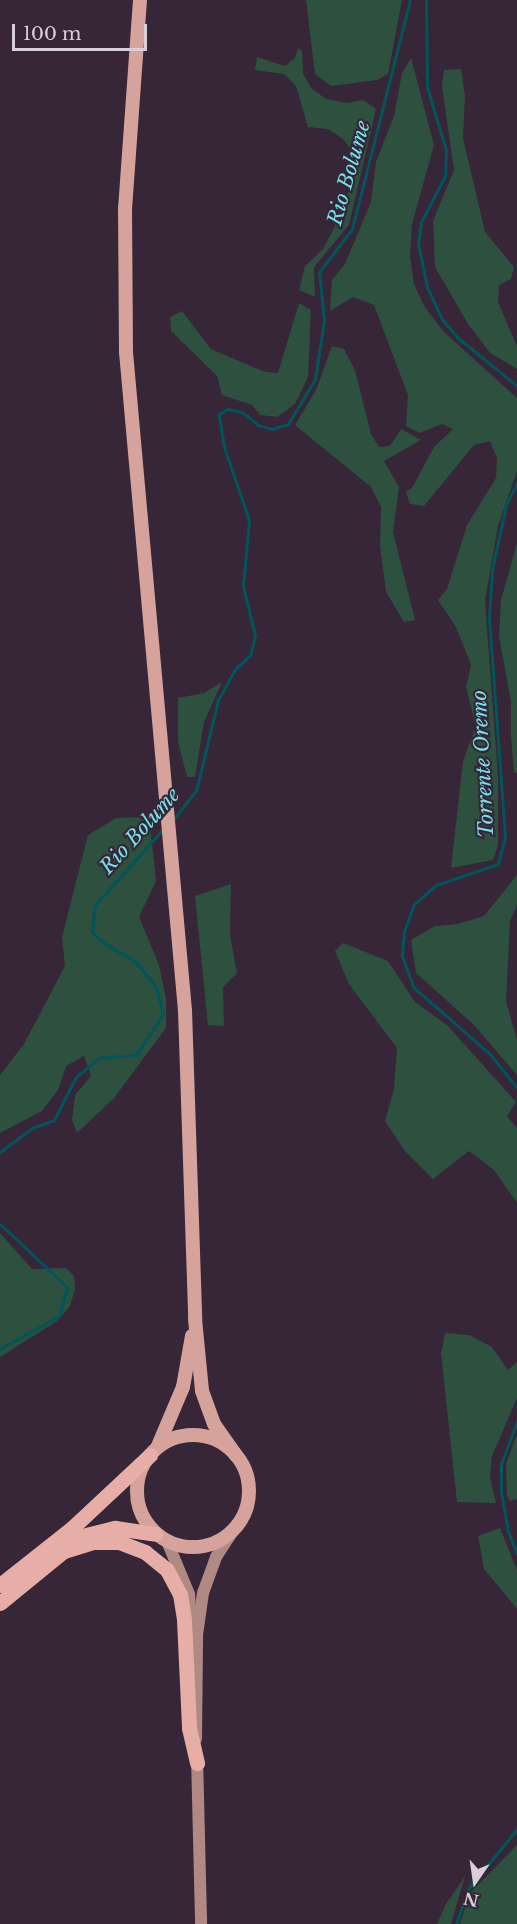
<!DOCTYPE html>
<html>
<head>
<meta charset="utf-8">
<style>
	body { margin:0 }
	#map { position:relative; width:517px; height:1924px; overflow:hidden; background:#362637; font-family:"Libre Baskerville",serif }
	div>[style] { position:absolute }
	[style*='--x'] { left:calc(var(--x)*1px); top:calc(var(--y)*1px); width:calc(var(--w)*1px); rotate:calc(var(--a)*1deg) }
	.green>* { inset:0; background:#2d503f }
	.stream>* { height:3px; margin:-1.5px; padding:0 1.5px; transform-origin:1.5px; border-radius:1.5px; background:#00565a }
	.secondary>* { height:12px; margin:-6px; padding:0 6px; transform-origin:6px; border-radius:6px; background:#b08984 }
	.primary>* { height:14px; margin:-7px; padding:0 7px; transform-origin:7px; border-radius:7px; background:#d5a39c }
	.primary>.ring { margin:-7px; padding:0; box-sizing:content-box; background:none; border:14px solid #d5a39c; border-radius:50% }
	.trunk>* { height:15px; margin:-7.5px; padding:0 7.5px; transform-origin:7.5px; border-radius:7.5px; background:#e6aea7 }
	span { translate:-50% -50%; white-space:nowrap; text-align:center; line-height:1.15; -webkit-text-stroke:4.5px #362637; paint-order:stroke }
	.water-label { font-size:20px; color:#74e2e9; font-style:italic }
	.north { position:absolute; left:445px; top:1852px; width:60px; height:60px; -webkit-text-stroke:4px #362637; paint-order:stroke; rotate:193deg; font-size:16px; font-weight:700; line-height:24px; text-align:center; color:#d9cfda }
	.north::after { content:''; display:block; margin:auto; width:21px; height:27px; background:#d9cfda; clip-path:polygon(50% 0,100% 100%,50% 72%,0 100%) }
	.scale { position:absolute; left:12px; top:24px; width:135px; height:27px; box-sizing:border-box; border:3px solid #d9cfda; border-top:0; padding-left:8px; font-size:18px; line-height:21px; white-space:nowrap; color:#d9cfda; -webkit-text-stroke:4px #362637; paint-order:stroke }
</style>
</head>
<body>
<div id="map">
	<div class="green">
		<div style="clip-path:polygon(306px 0,402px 0,388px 74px,377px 80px,331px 86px,315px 74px)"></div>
		<div style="clip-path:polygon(298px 48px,302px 51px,303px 73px,311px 88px,326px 99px,347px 103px,363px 100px,376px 109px,349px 225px,314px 267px,315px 297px,299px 290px,305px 266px,323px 249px,334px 228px,356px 172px,352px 151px,343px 139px,328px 129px,308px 127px,296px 86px,284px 74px,255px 70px,257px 57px,285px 66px,295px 58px)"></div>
		<div style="clip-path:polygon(411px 58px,434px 145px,412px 224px,410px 256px,414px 284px,424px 306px,444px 332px,517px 398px,517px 471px,498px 526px,485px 601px,498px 776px,498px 845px,493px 860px,451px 868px,463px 761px,476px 726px,466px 687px,471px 665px,456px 627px,438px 600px,447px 589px,467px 525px,496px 478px,497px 458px,490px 441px,474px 445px,424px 506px,410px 504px,406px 492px,412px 488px,434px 447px,453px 429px,442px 424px,420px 433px,406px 426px,408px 395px,374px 305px,353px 297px,330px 311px,332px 280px,345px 264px,371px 202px,376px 162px,394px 116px,402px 73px)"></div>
		<div style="clip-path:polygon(461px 69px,465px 96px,463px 138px,485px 232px,514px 267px,511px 279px,499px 285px,498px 302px,517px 346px,517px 369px,490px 353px,468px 324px,435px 267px,433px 221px,454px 170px,442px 86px,444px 70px)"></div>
		<div style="clip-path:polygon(299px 303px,311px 310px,308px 377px,295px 404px,277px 417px,260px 415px,252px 405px,222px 395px,217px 376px,171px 331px,170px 317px,182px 311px,211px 349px,265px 372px,278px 373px)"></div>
		<div style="clip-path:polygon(332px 346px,344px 349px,355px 370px,371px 434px,379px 447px,390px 446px,401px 429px,421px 440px,384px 461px,399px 487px,393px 532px,415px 620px,404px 622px,386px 592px,380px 546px,381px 507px,371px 487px,295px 425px,316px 390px)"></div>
		<div style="clip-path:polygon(517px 543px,517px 773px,514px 772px,511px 737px,511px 702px,499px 636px,501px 600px)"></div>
		<div style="clip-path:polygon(222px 682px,204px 722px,195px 777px,187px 777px,178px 742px,178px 698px,204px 693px)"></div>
		<div style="clip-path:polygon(149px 817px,156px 881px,139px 917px,159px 965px,166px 999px,166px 1028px,114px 1098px,77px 1133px,72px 1120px,75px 1095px,91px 1076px,84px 1056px,66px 1066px,58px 1090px,42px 1111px,0 1133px,0 1075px,24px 1044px,65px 966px,62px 937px,88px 835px,116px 818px)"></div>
		<div style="clip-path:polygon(517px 875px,517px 905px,510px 921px,506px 1002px,517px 1040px,517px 1075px,473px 1024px,416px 973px,411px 940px,435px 926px,458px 924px,484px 916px)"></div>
		<div style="clip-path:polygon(231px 884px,230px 935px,237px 973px,223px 987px,224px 1026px,208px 1025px,195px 896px)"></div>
		<div style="clip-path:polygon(343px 943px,388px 961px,415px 1002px,447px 1025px,516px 1102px,507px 1116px,517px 1128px,517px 1203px,494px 1170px,469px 1151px,433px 1179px,405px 1151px,385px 1121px,394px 1089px,397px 1048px,349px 984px,335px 951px)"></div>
		<div style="clip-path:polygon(0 1233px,32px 1269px,66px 1268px,74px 1276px,75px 1289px,70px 1306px,57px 1321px,0 1357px)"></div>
		<div style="clip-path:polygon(445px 1333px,469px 1335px,492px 1347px,508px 1370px,517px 1362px,517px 1398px,492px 1456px,490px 1477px,496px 1503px,457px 1502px,441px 1353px)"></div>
		<div style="clip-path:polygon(517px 1434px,517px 1499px,510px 1501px,507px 1496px,506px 1464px)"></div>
		<div style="clip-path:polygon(500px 1528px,517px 1570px,517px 1609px,484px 1569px,478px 1536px)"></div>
		<div style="clip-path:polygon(517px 1845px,517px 1924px,460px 1924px,469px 1894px)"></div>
		<div style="clip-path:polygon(465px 1876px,451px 1924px,437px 1924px,446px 1904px)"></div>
	</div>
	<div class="stream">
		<div style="--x:426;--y:0;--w:87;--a:89.3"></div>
		<div style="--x:427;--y:87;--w:66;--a:73.2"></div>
		<div style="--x:446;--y:150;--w:26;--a:92"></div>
		<div style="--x:445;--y:176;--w:52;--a:117.6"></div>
		<div style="--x:421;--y:222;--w:21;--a:98"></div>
		<div style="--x:418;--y:243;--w:45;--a:78.4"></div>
		<div style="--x:427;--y:287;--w:35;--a:65"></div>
		<div style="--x:442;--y:319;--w:23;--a:50"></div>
		<div style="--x:457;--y:337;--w:77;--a:39.2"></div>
		<div style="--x:517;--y:483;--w:25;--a:117"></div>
		<div style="--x:506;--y:505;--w:66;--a:102.2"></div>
		<div style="--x:492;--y:570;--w:48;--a:93.6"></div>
		<div style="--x:489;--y:618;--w:220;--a:85.8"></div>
		<div style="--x:505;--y:837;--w:28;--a:105"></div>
		<div style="--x:498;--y:864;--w:65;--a:161.3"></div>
		<div style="--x:436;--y:885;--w:29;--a:139"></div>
		<div style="--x:414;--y:904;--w:29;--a:110"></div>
		<div style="--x:404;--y:931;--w:25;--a:95"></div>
		<div style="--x:402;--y:956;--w:33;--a:70"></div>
		<div style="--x:413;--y:987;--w:101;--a:41"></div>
		<div style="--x:489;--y:1053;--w:45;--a:51.3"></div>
		<div style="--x:173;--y:820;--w:37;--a:-52"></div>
		<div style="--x:196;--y:791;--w:94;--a:-76.4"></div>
		<div style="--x:218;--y:700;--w:37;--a:-61"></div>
		<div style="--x:236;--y:668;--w:18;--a:-41"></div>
		<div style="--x:250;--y:656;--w:21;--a:-76"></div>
		<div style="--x:255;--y:636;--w:51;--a:-103.5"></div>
		<div style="--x:243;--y:586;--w:66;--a:-84.8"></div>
		<div style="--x:249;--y:520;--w:77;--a:-108.9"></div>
		<div style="--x:224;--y:447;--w:33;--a:-99"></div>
		<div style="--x:219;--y:414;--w:9;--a:-32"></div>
		<div style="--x:227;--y:409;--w:15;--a:11"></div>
		<div style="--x:242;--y:412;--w:21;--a:39"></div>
		<div style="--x:258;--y:425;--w:15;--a:16"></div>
		<div style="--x:272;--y:429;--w:17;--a:-17"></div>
		<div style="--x:288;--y:424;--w:52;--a:-59"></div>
		<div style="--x:315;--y:379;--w:60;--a:-81.3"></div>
		<div style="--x:324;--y:320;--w:48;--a:-95.9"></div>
		<div style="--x:319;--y:272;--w:54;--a:-52.5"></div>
		<div style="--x:352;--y:229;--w:236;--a:-75.8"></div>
		<div style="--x:0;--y:1152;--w:40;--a:-37"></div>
		<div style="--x:32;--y:1128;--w:23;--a:-20"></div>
		<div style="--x:54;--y:1120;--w:48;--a:-62.9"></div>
		<div style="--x:76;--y:1077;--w:30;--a:-40"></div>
		<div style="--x:99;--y:1058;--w:37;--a:-5"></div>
		<div style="--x:136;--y:1055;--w:49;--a:-56.6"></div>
		<div style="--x:163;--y:1014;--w:28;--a:-105"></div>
		<div style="--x:156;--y:987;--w:33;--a:-129"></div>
		<div style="--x:135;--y:961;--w:34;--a:-150"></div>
		<div style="--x:105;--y:944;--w:18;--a:-137"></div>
		<div style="--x:92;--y:932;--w:27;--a:-84"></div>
		<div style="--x:95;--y:905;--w:103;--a:-48.1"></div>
		<div style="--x:0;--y:1224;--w:92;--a:43.2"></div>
		<div style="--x:67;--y:1287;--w:30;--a:105"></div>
		<div style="--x:59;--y:1316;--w:68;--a:150.8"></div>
		<div style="--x:517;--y:1421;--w:46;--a:110.4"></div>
		<div style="--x:501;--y:1464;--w:27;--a:90"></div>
		<div style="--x:501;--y:1491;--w:41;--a:80.1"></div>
		<div style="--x:508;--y:1531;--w:25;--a:69"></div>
		<div style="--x:456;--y:1924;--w:37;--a:-71"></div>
		<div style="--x:468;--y:1889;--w:77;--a:-50.8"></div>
	</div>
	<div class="secondary">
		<div style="--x:167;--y:1541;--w:57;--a:67.5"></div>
		<div style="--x:189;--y:1594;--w:28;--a:86"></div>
		<div style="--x:196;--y:1739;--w:104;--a:-89.4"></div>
		<div style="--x:197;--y:1635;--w:42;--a:-81.9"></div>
		<div style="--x:203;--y:1593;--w:38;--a:-70"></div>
		<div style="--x:216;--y:1557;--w:31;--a:-57"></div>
		<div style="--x:197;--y:1756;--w:168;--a:88.6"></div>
	</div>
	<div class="primary">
		<div style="--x:140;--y:0;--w:209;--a:94.1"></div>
		<div style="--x:125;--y:208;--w:144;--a:89.6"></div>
		<div style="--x:126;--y:352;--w:661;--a:84.88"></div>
		<div style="--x:185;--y:1010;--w:309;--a:88.1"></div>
		<div style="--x:195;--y:1319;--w:72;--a:84.4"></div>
		<div style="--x:202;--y:1391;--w:35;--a:70"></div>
		<div style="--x:214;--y:1424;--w:38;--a:55"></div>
		<div class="ring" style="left:137px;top:1435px;width:98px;height:98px"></div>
		<div style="--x:158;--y:1446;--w:64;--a:-67"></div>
		<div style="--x:183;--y:1387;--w:52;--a:-80"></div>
	</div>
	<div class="trunk">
		<div style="--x:64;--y:1551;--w:31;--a:-17"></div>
		<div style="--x:94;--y:1542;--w:25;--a:0"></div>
		<div style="--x:119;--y:1542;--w:28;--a:21"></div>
		<div style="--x:145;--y:1552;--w:28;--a:39"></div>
		<div style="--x:167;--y:1570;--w:27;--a:62"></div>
		<div style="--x:180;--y:1594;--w:26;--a:81"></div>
		<div style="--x:184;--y:1620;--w:108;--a:87.3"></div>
		<div style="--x:189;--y:1728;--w:36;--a:77"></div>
		<div style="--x:0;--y:1585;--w:92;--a:-38.4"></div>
		<div style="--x:72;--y:1528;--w:107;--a:-43.1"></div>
		<div style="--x:0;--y:1603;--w:106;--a:-39.3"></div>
		<div style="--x:82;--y:1536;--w:34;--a:-14"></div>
		<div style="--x:115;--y:1528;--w:41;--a:8.3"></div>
	</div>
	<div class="water-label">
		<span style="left:349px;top:173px;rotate:-74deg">Rio Bolume</span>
		<span style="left:483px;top:764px;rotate:-93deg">Torrente Oremo</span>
		<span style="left:140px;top:831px;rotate:-48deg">Rio Bolume</span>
	</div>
	<div class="north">N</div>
	<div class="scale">100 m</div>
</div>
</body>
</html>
